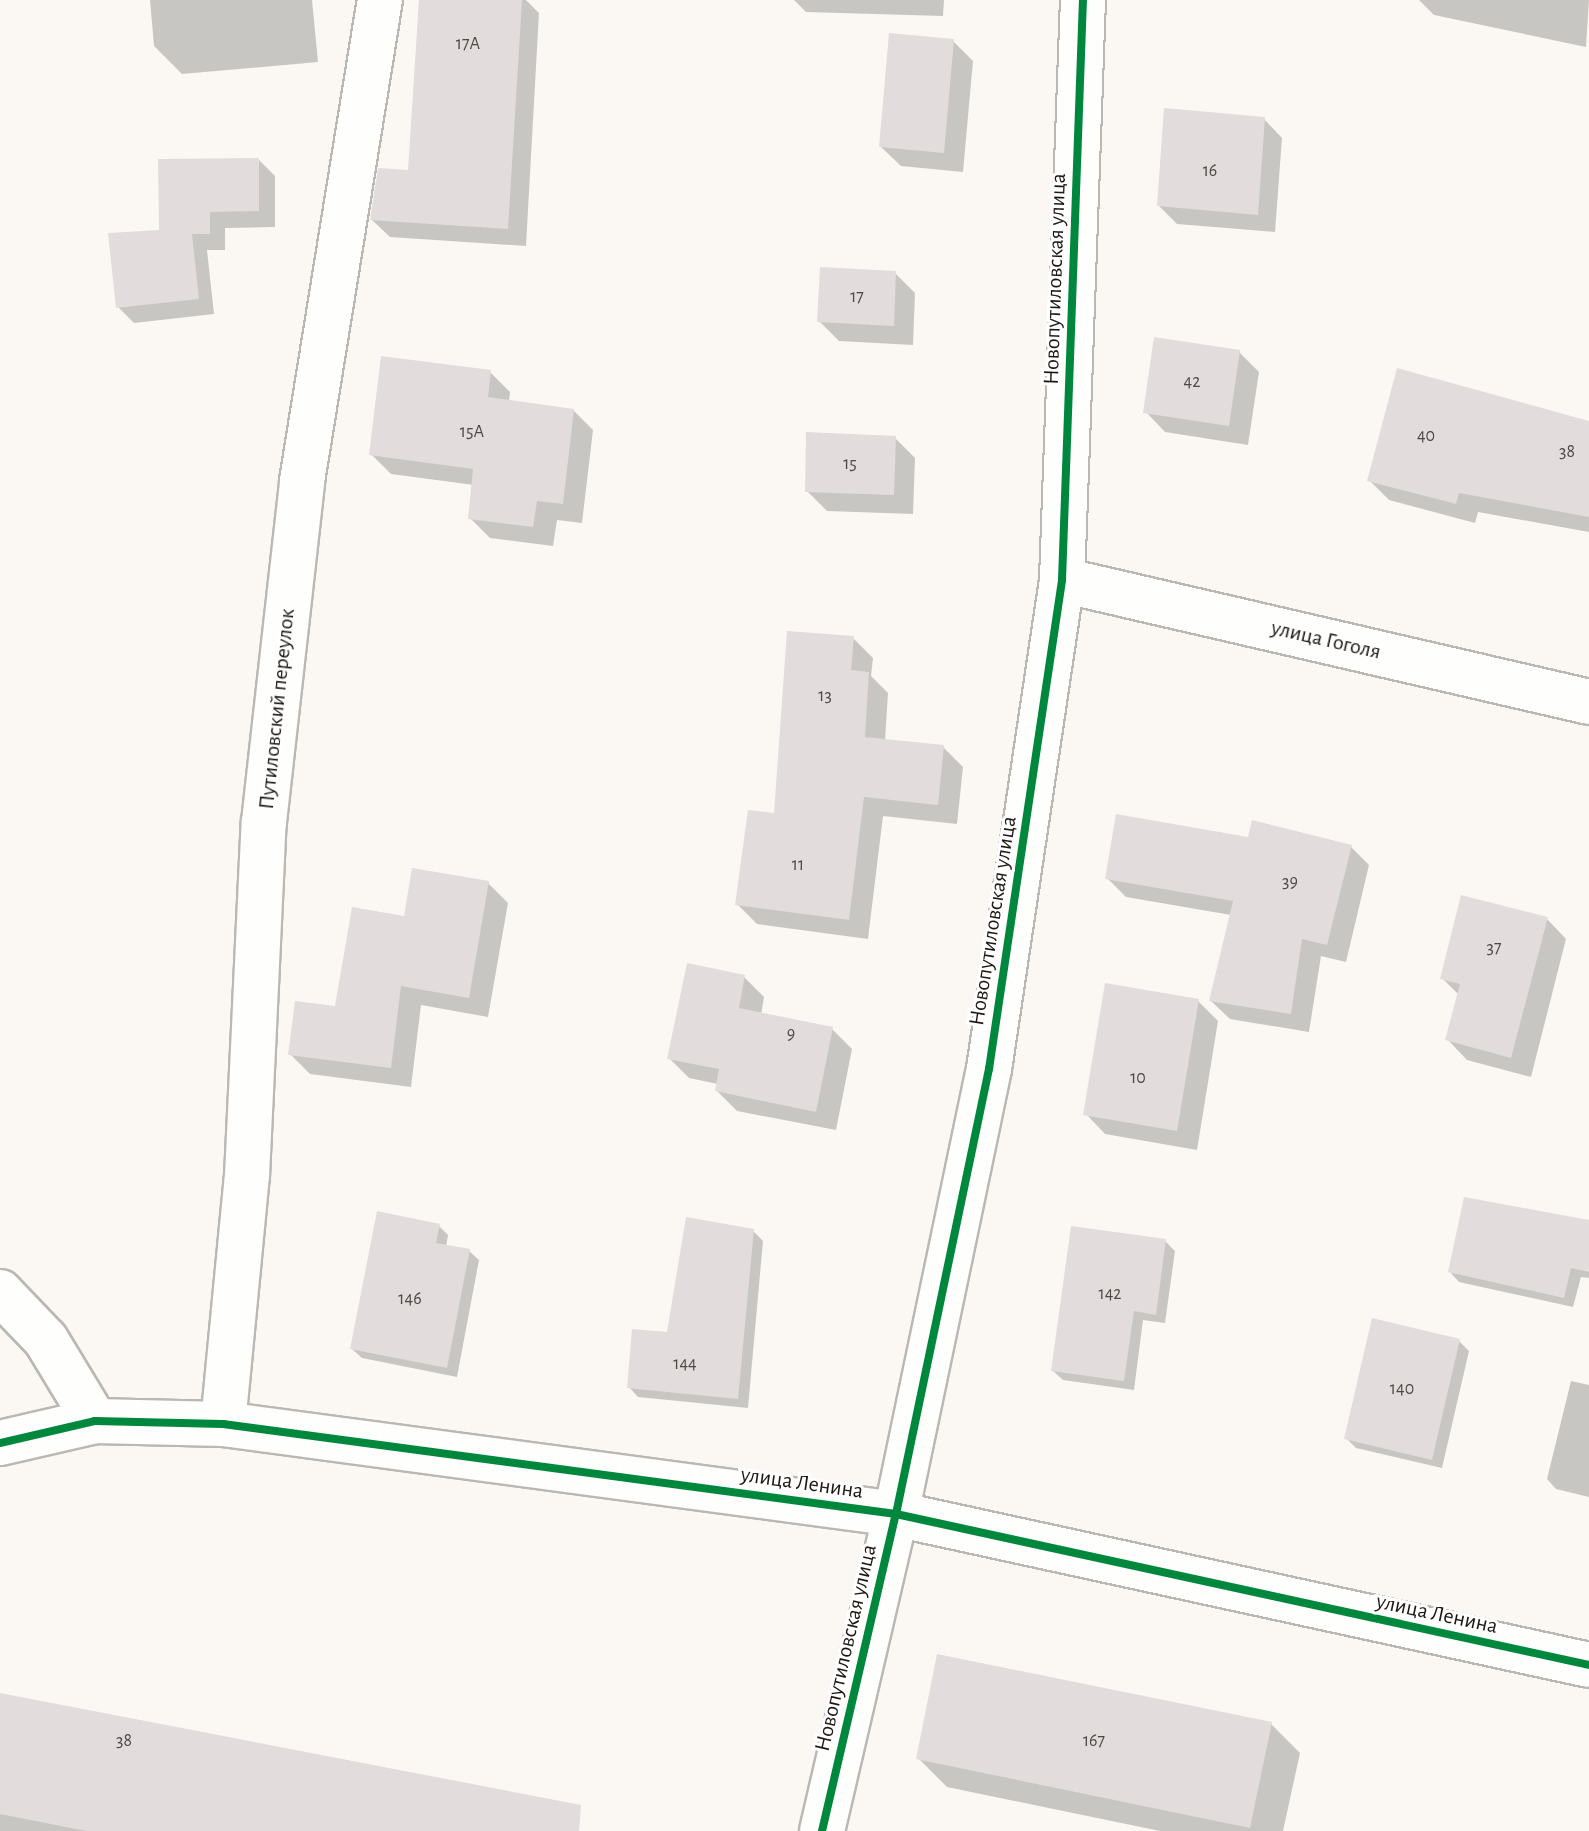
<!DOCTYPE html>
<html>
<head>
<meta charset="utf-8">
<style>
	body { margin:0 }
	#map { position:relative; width:1589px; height:1831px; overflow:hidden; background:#fbf8f4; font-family:"Alegreya Sans",sans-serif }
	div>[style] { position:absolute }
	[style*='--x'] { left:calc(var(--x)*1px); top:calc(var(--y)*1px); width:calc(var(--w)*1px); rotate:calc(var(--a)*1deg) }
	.shadow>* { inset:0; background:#0003 }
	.building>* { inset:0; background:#e2dcdc }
	.roads { filter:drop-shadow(2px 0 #bbb8b3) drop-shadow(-2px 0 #bbb8b3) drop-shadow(0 2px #bbb8b3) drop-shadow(0 -2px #bbb8b3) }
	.minor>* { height:44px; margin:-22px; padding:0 22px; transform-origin:22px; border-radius:22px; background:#fefefd }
	.cycleway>* { height:8px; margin:-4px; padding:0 4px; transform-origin:4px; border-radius:4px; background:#00873e }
	span { translate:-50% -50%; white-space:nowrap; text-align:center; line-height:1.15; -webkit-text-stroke:6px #fff; paint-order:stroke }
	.number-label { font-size:18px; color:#4e4844 }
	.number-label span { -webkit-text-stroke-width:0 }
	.street-label { font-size:22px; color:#1c1711 }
</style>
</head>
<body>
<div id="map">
	<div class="shadow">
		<div style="clip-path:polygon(150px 0,312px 0,318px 62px,182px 74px,154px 46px)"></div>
		<div style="clip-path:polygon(421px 0,526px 0,539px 13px,526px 246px,390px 237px,372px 220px,410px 172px)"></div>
		<div style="clip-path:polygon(794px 0,944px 0,943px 16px,806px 12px)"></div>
		<div style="clip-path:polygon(1419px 0,1589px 0,1586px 47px,1434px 15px)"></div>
		<div style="clip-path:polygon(953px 41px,973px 61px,963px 172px,901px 166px,881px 147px)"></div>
		<div style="clip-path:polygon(1264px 119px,1282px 138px,1275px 232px,1177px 224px,1159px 206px)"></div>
		<div style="clip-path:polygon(259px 160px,275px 176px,275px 227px,225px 228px,225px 250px,207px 250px,214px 314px,134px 323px,118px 307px,161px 232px)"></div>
		<div style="clip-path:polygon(895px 273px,915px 293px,913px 345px,839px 341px,819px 321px)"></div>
		<div style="clip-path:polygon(1239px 352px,1259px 372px,1248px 445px,1165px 432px,1146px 412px)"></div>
		<div style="clip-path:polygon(490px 372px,510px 392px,509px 402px,573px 410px,593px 430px,582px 523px,557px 520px,553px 546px,490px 538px,470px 518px,474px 485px,391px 474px,371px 454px)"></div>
		<div style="clip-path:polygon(1589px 423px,1589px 532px,1478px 512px,1475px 523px,1389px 500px,1369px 480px)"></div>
		<div style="clip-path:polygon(895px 438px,915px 458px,913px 514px,827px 511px,807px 491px)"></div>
		<div style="clip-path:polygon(853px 638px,873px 658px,871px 676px,888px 693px,885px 741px,943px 747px,963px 767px,957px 824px,883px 816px,868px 939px,757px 924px,737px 904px)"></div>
		<div style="clip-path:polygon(1249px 839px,1351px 847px,1369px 865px,1346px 962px,1321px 956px,1309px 1032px,1230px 1019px,1211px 1001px,1231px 915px,1126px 897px,1107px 878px)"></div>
		<div style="clip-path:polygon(488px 883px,508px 903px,488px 1017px,421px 1005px,411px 1087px,310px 1074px,290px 1054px,337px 1008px,405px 918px)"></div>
		<div style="clip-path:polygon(1547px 919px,1566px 939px,1531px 1077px,1467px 1060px,1448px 1040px,1459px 995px,1442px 978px)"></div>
		<div style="clip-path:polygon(744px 977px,764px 997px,761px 1015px,832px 1029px,852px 1049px,836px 1130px,737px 1111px,717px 1091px,718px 1084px,689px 1078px,669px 1058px)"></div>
		<div style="clip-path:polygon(1198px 1001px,1218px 1021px,1197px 1150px,1105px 1134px,1086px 1114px)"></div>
		<div style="clip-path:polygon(1589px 1222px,1589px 1278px,1581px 1277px,1573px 1307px,1459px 1282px,1450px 1272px)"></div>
		<div style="clip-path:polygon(439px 1226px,448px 1235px,446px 1247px,469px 1251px,479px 1260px,457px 1377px,362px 1358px,352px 1349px)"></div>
		<div style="clip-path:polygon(753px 1231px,763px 1241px,748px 1408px,638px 1397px,629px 1387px)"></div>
		<div style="clip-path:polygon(1165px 1241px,1175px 1251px,1165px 1323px,1143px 1320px,1134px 1390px,1063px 1380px,1053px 1371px)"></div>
		<div style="clip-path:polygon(1459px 1341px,1469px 1351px,1442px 1468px,1356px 1448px,1346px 1438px)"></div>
		<div style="clip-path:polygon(1571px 1381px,1589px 1385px,1589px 1497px,1556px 1489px,1547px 1479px)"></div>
		<div style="clip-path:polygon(0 1695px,523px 1831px,0 1831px)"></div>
		<div style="clip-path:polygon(1271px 1724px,1300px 1753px,1283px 1831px,1160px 1831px,947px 1787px,919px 1759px)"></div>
	</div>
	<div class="building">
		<div style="clip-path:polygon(419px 0,522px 0,508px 229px,370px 220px,378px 168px,408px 170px)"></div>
		<div style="clip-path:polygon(889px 33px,954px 39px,944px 153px,879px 147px)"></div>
		<div style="clip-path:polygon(1164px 108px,1265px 117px,1258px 215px,1157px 206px)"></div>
		<div style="clip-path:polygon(259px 158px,259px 211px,210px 212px,210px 234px,192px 234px,199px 299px,116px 308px,108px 233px,159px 230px,158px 159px)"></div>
		<div style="clip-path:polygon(820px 267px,896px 271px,894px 326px,817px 322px)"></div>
		<div style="clip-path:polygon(1154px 337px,1240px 350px,1229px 426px,1143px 413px)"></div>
		<div style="clip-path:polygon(381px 356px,491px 370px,488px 397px,574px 409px,563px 504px,537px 501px,533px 527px,468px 519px,473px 469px,369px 455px)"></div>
		<div style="clip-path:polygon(1397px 368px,1589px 421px,1589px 517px,1459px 493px,1456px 504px,1367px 481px)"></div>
		<div style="clip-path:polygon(806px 432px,896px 436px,894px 495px,805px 492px)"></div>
		<div style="clip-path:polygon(787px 631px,854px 636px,851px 670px,869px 672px,865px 737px,944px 745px,938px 805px,864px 797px,849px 920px,735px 905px,748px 810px,774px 813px)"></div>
		<div style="clip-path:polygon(1116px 814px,1248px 837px,1252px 820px,1352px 845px,1327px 945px,1302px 939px,1291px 1014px,1209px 1001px,1233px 901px,1105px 879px)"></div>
		<div style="clip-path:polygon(412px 868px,489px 881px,469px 998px,401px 986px,391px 1068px,288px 1055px,295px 1001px,335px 1006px,352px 907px,404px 916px)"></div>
		<div style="clip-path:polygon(1461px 895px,1548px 917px,1511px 1058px,1445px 1040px,1460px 984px,1440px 979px)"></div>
		<div style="clip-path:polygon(687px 963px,745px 975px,739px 1008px,833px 1027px,816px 1112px,715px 1091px,719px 1069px,667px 1059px)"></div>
		<div style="clip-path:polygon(1105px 983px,1199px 999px,1177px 1131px,1083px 1115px)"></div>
		<div style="clip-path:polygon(1464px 1197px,1589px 1220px,1589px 1272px,1571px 1268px,1564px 1298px,1448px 1272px)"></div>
		<div style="clip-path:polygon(377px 1211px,440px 1224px,436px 1243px,470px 1249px,447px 1368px,350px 1349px)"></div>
		<div style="clip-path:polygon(686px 1217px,754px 1229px,738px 1399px,627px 1388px,632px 1329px,667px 1332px)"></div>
		<div style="clip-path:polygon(1071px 1226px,1166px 1239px,1156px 1315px,1134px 1311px,1124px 1381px,1051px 1371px)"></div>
		<div style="clip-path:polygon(1372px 1318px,1460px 1339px,1432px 1460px,1344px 1439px)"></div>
		<div style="clip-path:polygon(937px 1654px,1272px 1722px,1250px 1828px,916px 1759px)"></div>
		<div style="clip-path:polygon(0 1693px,581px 1805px,579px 1831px,86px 1831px,0 1814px)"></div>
	</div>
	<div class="roads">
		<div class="minor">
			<div style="--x:1062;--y:580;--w:541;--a:13.03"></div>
			<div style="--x:0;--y:1292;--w:66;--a:46.2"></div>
			<div style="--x:46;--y:1340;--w:95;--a:58.8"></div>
			<div style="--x:223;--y:1424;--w:249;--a:-84.5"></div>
			<div style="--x:247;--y:1176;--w:354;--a:-87.3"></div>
			<div style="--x:264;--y:822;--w:343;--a:-83.6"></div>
			<div style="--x:302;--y:481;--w:487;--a:-80.8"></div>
			<div style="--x:0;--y:1443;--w:98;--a:-13"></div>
			<div style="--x:95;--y:1421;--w:128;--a:1.3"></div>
			<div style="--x:223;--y:1424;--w:679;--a:7.62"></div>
			<div style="--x:896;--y:1514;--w:709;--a:12.29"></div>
			<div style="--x:822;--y:1831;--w:326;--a:-76.9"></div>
			<div style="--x:896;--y:1514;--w:455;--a:-78.2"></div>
			<div style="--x:989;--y:1069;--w:494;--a:-81.5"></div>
			<div style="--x:1062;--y:580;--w:580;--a:-87.93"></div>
		</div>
	</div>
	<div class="cycleway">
		<div style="--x:0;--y:1443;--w:98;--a:-13"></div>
		<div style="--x:95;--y:1421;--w:128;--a:1.3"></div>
		<div style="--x:223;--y:1424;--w:679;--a:7.62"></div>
		<div style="--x:896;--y:1514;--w:709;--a:12.29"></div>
		<div style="--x:822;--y:1831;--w:326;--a:-76.9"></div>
		<div style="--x:896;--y:1514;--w:455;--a:-78.2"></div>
		<div style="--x:989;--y:1069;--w:494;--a:-81.5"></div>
		<div style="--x:1062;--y:580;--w:580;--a:-87.93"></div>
	</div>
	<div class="number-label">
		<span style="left:468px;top:44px">17А</span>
		<span style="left:1210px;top:171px">16</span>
		<span style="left:857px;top:297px">17</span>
		<span style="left:1192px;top:382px">42</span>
		<span style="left:472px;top:432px">15А</span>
		<span style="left:1426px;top:436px">40</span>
		<span style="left:1567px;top:452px">38</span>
		<span style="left:850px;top:464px">15</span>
		<span style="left:825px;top:696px">13</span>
		<span style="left:798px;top:865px">11</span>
		<span style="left:1290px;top:882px">39</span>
		<span style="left:1494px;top:948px">37</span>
		<span style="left:791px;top:1034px">9</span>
		<span style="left:1138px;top:1078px">10</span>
		<span style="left:1110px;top:1294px">142</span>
		<span style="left:410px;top:1299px">146</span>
		<span style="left:685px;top:1364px">144</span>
		<span style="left:1402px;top:1389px">140</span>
		<span style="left:124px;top:1741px">38</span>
		<span style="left:1094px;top:1741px">167</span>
	</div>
	<div class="street-label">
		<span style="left:1055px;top:279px;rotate:-88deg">Новопутиловская улица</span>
		<span style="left:1326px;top:640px;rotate:13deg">улица Гоголя</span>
		<span style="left:277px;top:709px;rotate:-84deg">Путиловский переулок</span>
		<span style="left:993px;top:921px;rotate:-81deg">Новопутиловская улица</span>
		<span style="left:802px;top:1483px;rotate:8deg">улица Ленина</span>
		<span style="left:1437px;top:1614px;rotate:12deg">улица Ленина</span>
		<span style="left:846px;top:1648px;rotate:-77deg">Новопутиловская улица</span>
	</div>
</div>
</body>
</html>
